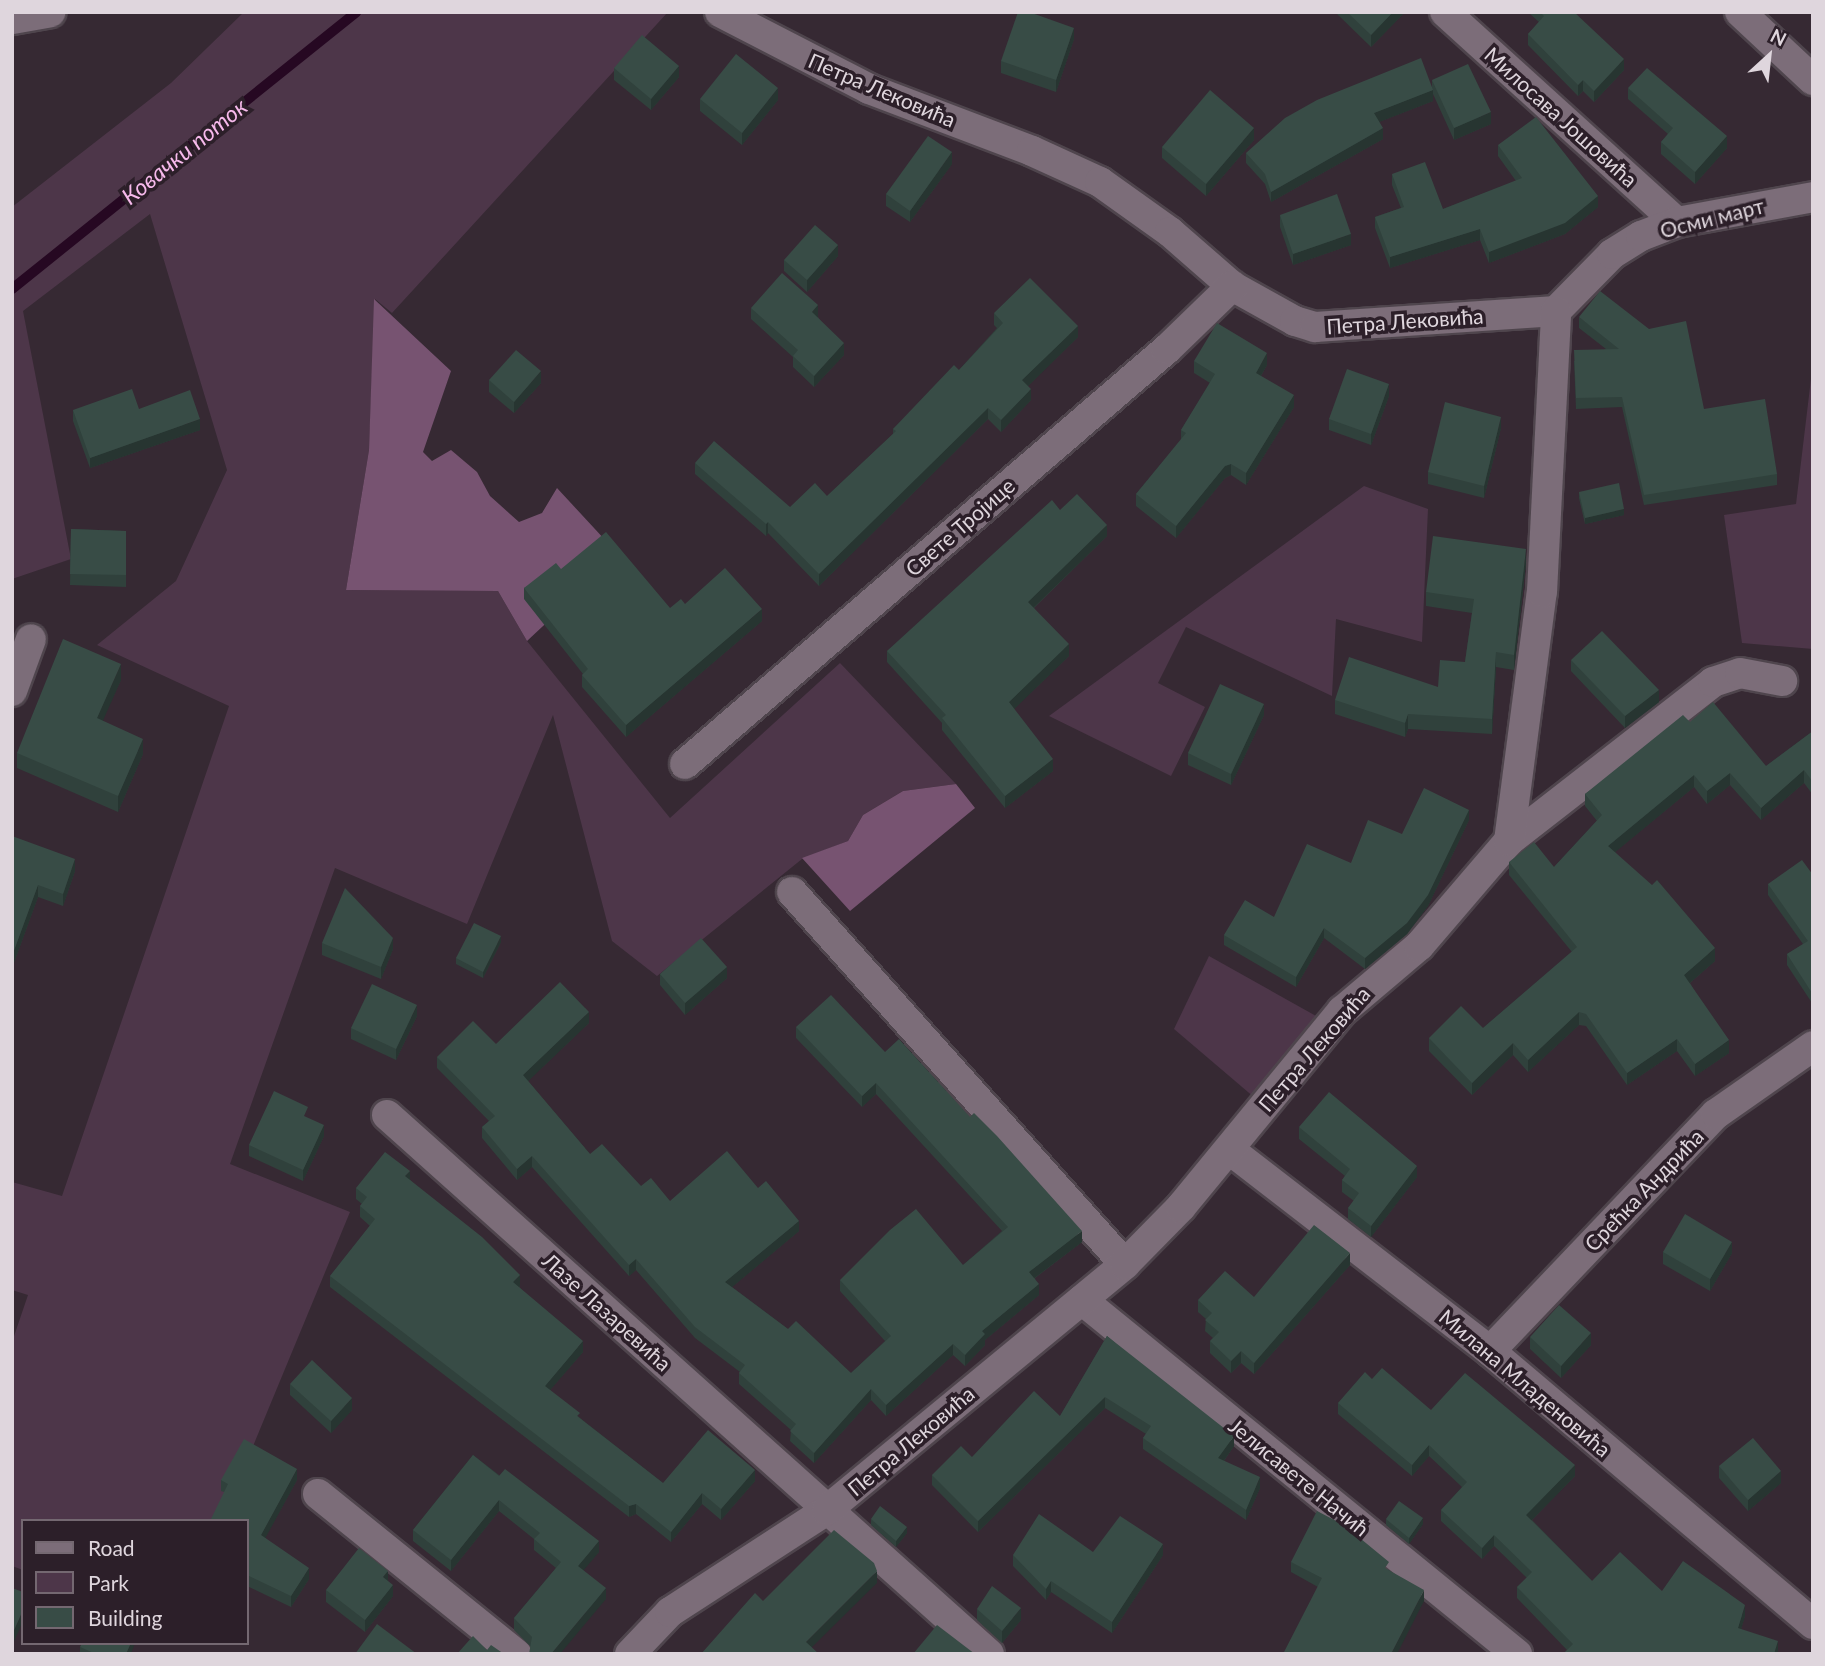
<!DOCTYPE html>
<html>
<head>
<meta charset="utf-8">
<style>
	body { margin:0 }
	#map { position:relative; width:1825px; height:1666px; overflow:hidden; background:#362933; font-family:Lato,sans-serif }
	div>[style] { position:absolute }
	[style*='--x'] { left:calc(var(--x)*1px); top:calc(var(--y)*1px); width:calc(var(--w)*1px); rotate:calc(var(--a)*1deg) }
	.green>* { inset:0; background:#4d3649 }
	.forest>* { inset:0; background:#775371 }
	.stream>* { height:10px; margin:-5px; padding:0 5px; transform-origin:5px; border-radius:5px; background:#260822 }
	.roads { filter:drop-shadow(2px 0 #4f454d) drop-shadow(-2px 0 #4f454d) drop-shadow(0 2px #4f454d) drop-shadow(0 -2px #4f454d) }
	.minor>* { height:30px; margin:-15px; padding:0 15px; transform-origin:15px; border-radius:15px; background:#7c6d79 }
	.wall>* { inset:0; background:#30413c }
	.shaded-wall>* { inset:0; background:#273531 }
	.building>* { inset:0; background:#384c46 }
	span { translate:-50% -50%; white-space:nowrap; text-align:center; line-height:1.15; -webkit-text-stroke:7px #2c1f29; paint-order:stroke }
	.street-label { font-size:21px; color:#dfd6dd }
	.water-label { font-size:23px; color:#f6b9eb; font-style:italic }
	.frame { position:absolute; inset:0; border:14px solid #dfd6dd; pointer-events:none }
	.legend { position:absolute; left:21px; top:1519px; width:228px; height:126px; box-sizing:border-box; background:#2c1f29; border:2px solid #746871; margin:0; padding:9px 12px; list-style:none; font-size:21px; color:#dfd6dd }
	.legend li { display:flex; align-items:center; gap:14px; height:35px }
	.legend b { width:35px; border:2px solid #746871 }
	.north { position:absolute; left:1734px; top:21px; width:70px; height:70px; -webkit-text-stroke:5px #2c1f29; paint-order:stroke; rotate:27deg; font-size:19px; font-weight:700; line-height:28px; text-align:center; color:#dfd6dd }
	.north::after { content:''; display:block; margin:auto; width:24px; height:32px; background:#dfd6dd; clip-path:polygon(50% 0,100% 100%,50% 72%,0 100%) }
</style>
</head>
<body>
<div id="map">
	<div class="green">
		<div style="clip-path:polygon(244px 12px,668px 12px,392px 313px,375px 299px,369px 450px,346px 590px,498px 591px,527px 641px,670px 818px,840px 663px,956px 784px,903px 791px,863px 815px,848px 841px,802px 859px,657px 976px,612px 941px,553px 715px,467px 924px,335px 868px,230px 1164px,350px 1212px,222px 1521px,23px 1521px,23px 1570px,12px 1566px,12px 1342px,28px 1295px,12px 1290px,12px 1182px,62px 1196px,229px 706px,97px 645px,176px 581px,227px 470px,150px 214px,23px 311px,71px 559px,12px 579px,12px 207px,171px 83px)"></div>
		<div style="clip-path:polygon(1813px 362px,1813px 649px,1742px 643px,1724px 515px,1796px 504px)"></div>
		<div style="clip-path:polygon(1364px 486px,1428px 509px,1422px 642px,1336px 619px,1332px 696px,1186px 627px,1158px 683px,1205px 707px,1171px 776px,1049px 716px)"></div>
		<div style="clip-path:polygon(1209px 956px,1325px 1021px,1255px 1098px,1174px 1029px)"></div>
	</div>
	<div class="forest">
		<div style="clip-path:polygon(374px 299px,451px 371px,423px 452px,432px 461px,451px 450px,477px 472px,490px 496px,519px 522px,542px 513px,557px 488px,619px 555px,527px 641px,498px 591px,346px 590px,369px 450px)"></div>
		<div style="clip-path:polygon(956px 784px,975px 808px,850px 911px,802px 858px,848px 841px,863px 815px,903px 791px)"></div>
	</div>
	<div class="stream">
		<div style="--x:12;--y:289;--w:442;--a:-38.8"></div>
	</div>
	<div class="roads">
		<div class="minor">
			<div style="--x:720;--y:12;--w:168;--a:27.3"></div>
			<div style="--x:869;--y:89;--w:174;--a:20.8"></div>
			<div style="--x:1032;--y:151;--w:75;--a:24.5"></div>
			<div style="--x:1100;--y:182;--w:86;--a:35.5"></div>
			<div style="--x:1170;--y:232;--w:82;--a:41.1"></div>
			<div style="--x:1232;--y:286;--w:72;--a:29.1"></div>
			<div style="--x:1295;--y:321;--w:21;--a:17"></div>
			<div style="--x:1315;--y:327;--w:242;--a:-3.8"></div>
			<div style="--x:1445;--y:12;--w:313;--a:42.2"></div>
			<div style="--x:1740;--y:12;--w:100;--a:43"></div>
			<div style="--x:12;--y:19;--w:39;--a:-10"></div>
			<div style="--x:1556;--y:311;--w:80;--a:-45.5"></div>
			<div style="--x:1612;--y:254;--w:34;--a:-32"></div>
			<div style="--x:1641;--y:236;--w:39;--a:-21"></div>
			<div style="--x:1677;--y:222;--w:138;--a:-10.4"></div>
			<div style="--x:12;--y:691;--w:55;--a:-69.9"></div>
			<div style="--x:685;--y:764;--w:636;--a:-40.73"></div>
			<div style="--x:1167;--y:349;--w:91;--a:-44.1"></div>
			<div style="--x:1509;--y:841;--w:259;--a:-37.9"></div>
			<div style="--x:1713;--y:682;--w:28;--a:-18"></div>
			<div style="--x:1740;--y:673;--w:43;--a:10.8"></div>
			<div style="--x:792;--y:892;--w:499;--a:48.2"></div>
			<div style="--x:387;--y:1115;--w:808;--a:41.84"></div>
			<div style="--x:1230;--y:1150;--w:329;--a:37.7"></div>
			<div style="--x:1490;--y:1351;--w:423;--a:40.2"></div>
			<div style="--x:1082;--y:1300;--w:561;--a:39.14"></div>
			<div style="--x:1490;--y:1351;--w:327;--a:-46.4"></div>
			<div style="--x:1716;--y:1114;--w:118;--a:-35"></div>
			<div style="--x:318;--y:1494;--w:255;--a:38.9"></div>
			<div style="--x:630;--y:1654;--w:58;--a:-46.4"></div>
			<div style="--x:670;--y:1612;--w:187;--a:-33"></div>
			<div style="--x:827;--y:1510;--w:386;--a:-39.5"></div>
			<div style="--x:1125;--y:1264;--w:80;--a:-45.5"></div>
			<div style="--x:1181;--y:1207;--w:254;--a:-50.6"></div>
			<div style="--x:1342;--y:1011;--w:101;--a:-40.2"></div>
			<div style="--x:1419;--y:946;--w:138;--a:-49.4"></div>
			<div style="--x:1509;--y:841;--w:251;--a:-82.5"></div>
			<div style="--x:1542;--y:592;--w:281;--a:-87.1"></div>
		</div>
	</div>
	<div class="wall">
		<div style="clip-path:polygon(1335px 12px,1405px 12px,1371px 47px)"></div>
		<div style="clip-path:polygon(1528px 12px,1574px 12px,1624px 70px,1594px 102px,1583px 91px,1578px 96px,1528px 45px,1528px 34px,1539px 22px)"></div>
		<div style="clip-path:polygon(1074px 39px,1056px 92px,1001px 73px,1001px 61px)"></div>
		<div style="clip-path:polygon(614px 68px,679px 77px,651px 110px,614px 80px)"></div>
		<div style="clip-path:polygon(1432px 80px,1491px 124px,1454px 140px,1433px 94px,1433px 101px,1379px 122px,1383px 139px,1271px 202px,1265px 184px,1246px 163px,1246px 153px,1432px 88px)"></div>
		<div style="clip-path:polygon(1628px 88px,1727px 148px,1695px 184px,1661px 154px,1661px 142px,1668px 134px,1628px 99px)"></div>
		<div style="clip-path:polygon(700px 99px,778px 100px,742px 145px,700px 111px)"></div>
		<div style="clip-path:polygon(1254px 140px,1206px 196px,1162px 158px,1162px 147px)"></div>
		<div style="clip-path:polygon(1498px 145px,1598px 207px,1565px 234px,1489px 263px,1480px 240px,1390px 268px,1375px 228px,1375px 217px,1401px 208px,1392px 185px,1392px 174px,1443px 209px,1516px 181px,1498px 156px)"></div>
		<div style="clip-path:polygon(952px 164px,910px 222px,886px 206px,886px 194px)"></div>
		<div style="clip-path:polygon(1280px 215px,1351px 245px,1293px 265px,1280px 227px)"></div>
		<div style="clip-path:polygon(838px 256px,807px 292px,784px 271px,784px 260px)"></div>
		<div style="clip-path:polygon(751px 308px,818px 317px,844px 355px,814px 387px,793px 367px,793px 357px,751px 319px)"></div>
		<div style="clip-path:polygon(994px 313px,1078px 337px,1028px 386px,1031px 400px,1001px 432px,988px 419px,819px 586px,768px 533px,766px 536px,695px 474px,695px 463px,790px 507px,827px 496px,893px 434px,893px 429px,959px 370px,997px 328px,994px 325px)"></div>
		<div style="clip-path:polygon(1579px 317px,1704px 409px,1777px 474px,1777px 485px,1644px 505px,1622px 407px,1576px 409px,1574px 361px,1606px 349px,1579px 328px)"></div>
		<div style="clip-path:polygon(1194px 361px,1267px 365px,1261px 376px,1294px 407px,1246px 485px,1231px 475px,1225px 478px,1176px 538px,1136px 506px,1136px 494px,1181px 440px,1181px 430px,1210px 383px,1194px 373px)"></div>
		<div style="clip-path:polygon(489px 380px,541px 383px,514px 413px,489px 392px)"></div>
		<div style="clip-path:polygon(1389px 396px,1371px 445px,1329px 430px,1329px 419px)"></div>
		<div style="clip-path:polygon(139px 409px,200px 430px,90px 468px,73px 421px,73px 410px)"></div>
		<div style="clip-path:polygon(1501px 428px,1484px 498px,1428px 484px,1428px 472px)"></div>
		<div style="clip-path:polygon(1579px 492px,1624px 515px,1585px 524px,1579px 498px)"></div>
		<div style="clip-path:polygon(1060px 510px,1107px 536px,1034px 608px,1069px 656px,1014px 709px,1053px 771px,1005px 808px,942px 730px,942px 723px,887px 662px,887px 651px)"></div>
		<div style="clip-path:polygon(71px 529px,126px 531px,126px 587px,70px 585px)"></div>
		<div style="clip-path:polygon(1526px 563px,1514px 670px,1496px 667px,1492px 734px,1408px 729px,1405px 737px,1335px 714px,1335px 700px,1438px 687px,1465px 662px,1472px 613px,1426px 606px,1426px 592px)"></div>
		<div style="clip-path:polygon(561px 569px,670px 608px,685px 604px,762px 621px,626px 737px,582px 687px,582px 675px,583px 674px,524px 599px,524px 588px)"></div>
		<div style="clip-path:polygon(1571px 660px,1659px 702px,1625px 728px,1571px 671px)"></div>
		<div style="clip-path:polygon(121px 680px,102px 721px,143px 754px,118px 812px,17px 768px,17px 753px)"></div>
		<div style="clip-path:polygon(1264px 715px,1231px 785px,1188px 765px,1188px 753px)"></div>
		<div style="clip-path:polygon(1690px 722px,1766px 766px,1813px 731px,1813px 795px,1804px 783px,1761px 820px,1730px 785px,1707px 804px,1694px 787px,1615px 852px,1715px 961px,1690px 983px,1729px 1053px,1695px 1076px,1677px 1051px,1627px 1085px,1586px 1026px,1579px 1025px,1528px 1072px,1513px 1055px,1472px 1095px,1429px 1051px,1429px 1038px,1483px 1028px,1572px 952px,1509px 875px,1509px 862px,1554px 867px,1597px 821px,1585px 806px,1585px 794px)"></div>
		<div style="clip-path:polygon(1469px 820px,1428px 906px,1407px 934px,1365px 969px,1324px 938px,1296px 987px,1224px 945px,1224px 935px,1274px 917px,1351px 863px,1402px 834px)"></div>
		<div style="clip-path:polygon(12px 836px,75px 871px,63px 906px,38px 897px,12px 968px)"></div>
		<div style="clip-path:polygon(1813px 875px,1813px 1003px,1812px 1003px,1787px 965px,1787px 954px,1803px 944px,1768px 895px,1768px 884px)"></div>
		<div style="clip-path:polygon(501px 942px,483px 978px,456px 964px,456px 958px)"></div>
		<div style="clip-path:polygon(322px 943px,393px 949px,381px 979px,322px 955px)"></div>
		<div style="clip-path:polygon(660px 974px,727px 978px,685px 1015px,660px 985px)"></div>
		<div style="clip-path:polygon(417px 1016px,396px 1060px,351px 1039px,351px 1028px)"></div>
		<div style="clip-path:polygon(589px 1023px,528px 1081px,590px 1154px,641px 1186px,670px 1201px,758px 1188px,799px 1231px,732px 1287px,788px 1329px,851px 1373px,885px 1341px,840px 1291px,840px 1280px,963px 1265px,1002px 1231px,876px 1094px,862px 1107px,796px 1038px,796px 1027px,885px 1052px,1082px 1242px,1035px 1278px,1039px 1295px,985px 1340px,985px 1345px,965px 1366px,953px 1355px,886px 1416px,871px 1400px,814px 1463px,790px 1441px,791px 1430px,739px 1384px,739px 1373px,740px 1372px,695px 1338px,636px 1270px,629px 1276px,532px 1167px,517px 1180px,482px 1138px,482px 1127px,489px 1121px,437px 1068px,437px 1057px)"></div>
		<div style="clip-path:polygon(1299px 1127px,1417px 1177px,1371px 1237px,1348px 1219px,1348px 1208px,1354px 1201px,1342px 1192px,1342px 1180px,1345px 1176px,1299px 1139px)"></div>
		<div style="clip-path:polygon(324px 1136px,303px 1181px,249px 1156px,249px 1145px)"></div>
		<div style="clip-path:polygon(410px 1180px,520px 1286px,519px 1287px,583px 1352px,550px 1390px,580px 1418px,663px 1483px,755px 1481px,721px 1520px,702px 1504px,671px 1542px,636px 1514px,629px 1517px,330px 1287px,330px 1276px,370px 1226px,360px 1217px,360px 1206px,362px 1204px,356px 1199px,356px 1188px)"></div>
		<div style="clip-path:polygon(1663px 1252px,1732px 1253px,1710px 1291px,1663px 1264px)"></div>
		<div style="clip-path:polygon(1350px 1265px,1254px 1374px,1241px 1363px,1231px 1373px,1210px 1353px,1210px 1341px,1213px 1338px,1205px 1331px,1206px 1319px,1198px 1312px,1198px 1300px,1254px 1297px)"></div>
		<div style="clip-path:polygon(1107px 1336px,1234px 1446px,1224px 1461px,1260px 1488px,1246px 1520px,1143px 1449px,1143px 1438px,1146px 1434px,1105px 1408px,978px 1532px,932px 1485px,932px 1475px,972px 1457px,1060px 1416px)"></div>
		<div style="clip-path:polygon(1530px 1337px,1591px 1345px,1561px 1378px,1530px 1349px)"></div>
		<div style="clip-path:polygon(1372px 1379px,1431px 1410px,1575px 1476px,1532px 1520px,1592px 1581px,1662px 1591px,1745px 1616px,1741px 1629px,1778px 1652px,1778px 1654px,1563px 1654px,1567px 1650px,1517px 1598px,1517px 1587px,1527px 1578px,1494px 1546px,1482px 1559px,1441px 1521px,1441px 1510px,1462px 1487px,1429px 1456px,1412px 1476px,1338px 1414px,1338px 1403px)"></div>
		<div style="clip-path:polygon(290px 1384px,352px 1410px,331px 1433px,290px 1395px)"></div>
		<div style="clip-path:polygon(473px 1455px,599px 1552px,583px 1570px,606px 1599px,531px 1647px,514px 1630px,514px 1618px,556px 1568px,534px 1550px,534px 1539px,499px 1511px,451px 1571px,413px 1541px,413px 1530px)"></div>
		<div style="clip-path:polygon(1719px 1466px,1781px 1483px,1748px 1511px,1719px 1478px)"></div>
		<div style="clip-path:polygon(221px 1480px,297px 1480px,265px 1538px,309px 1579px,291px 1607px,247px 1586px,247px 1521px,224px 1492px,221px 1491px)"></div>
		<div style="clip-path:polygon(871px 1519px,907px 1533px,896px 1547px,871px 1525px)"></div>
		<div style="clip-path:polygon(1386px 1519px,1423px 1524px,1409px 1544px,1386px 1525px)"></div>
		<div style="clip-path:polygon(1093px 1552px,1163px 1555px,1112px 1633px,1051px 1592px,1046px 1600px,1013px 1566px,1013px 1555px)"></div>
		<div style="clip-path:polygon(1291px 1562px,1389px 1570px,1424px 1601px,1318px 1587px,1291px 1572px)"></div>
		<div style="clip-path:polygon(388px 1581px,393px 1596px,365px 1632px,326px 1602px,326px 1590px)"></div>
		<div style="clip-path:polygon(977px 1609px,1021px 1620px,1002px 1643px,977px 1620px)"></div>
		<div style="clip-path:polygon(80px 1647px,131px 1654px,80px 1654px)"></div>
	</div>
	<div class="shaded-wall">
		<div style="clip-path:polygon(1393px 12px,1405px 12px,1371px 47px,1371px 35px)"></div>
		<div style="clip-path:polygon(1074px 28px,1074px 39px,1056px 92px,1056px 80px)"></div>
		<div style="clip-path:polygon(1624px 59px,1624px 70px,1594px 102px,1594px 91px)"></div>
		<div style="clip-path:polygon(679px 66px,679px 77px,651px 110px,651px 99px)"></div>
		<div style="clip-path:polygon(1583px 80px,1583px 91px,1578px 96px,1578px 85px)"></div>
		<div style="clip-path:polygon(778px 88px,778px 100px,742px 145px,742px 133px)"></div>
		<div style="clip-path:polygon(1433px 90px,1433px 101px,1374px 124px,1374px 113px)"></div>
		<div style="clip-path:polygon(1491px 112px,1491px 124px,1454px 140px,1454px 128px)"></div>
		<div style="clip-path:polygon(1254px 128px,1254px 140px,1206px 196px,1206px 184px)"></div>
		<div style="clip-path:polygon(1383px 128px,1383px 139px,1271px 202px,1271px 192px)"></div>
		<div style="clip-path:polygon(1727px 136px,1727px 148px,1695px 184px,1695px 172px)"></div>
		<div style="clip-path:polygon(952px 152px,952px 164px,910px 222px,910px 211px)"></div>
		<div style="clip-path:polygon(1598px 196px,1598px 207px,1565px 234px,1489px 263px,1489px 252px)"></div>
		<div style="clip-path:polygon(1480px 229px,1480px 240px,1390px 268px,1390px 257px)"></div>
		<div style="clip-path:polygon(1351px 234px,1351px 245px,1293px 265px,1293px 254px)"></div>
		<div style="clip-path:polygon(838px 245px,838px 256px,807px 292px,807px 280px)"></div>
		<div style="clip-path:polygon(818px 305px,818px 317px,812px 324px,812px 312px)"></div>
		<div style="clip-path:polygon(1078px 326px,1078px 337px,1022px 392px,1022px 380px)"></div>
		<div style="clip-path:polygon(844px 343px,844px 355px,814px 387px,814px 376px)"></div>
		<div style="clip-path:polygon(1267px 353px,1267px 365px,1256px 384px,1256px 373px)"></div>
		<div style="clip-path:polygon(541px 371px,541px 383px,514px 413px,514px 402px)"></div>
		<div style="clip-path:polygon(1389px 384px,1389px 396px,1371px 445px,1371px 434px)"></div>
		<div style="clip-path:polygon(1031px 389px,1031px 400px,1001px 432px,1001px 420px)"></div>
		<div style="clip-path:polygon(1294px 395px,1294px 407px,1246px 485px,1246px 473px)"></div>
		<div style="clip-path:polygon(988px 408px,988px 419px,819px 586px,819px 574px)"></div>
		<div style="clip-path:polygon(1501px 417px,1501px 428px,1484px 498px,1484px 486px)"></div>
		<div style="clip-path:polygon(200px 419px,200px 430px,90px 468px,90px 458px)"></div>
		<div style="clip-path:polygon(1231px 464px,1231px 475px,1225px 478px,1176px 538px,1176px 526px,1225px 466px)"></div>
		<div style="clip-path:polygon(1624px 509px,1624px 515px,1585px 524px,1585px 518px)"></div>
		<div style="clip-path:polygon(768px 522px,768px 533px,766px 536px,766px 524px)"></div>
		<div style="clip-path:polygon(1107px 525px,1107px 536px,1028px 613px,1028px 602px)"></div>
		<div style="clip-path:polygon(1526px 549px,1526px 563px,1514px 670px,1514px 655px)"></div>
		<div style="clip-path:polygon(762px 609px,762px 621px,626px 737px,626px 725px)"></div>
		<div style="clip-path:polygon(1069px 644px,1069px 656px,1009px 714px,1009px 702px)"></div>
		<div style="clip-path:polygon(1496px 652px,1496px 667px,1492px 734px,1492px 719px)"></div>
		<div style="clip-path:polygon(121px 664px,121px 680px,97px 734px,97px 718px)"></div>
		<div style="clip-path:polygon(1659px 690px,1659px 702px,1625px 728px,1625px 716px)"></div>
		<div style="clip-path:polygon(1264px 704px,1264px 715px,1231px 785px,1231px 774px)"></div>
		<div style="clip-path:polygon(1408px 714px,1408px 729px,1405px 737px,1405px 723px)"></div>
		<div style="clip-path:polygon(143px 739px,143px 754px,118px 812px,118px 796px)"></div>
		<div style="clip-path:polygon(1053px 759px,1053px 771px,1005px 808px,1005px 796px)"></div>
		<div style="clip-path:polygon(1804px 770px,1804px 783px,1761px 820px,1761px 808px)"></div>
		<div style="clip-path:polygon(1730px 773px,1730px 785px,1707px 804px,1707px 791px)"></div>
		<div style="clip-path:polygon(1694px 775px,1694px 787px,1608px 858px,1608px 846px)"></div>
		<div style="clip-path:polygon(1469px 810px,1469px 820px,1428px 906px,1407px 934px,1365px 969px,1365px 958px)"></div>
		<div style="clip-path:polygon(75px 859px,75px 871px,63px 906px,63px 894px)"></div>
		<div style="clip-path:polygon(38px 885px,38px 897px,12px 968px,12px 956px)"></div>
		<div style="clip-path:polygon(1324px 928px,1324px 938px,1296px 987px,1296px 977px)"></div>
		<div style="clip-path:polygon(501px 936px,501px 942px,483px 978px,483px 972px)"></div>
		<div style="clip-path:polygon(393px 938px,393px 949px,381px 979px,381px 967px)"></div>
		<div style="clip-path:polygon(1715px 948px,1715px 961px,1684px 988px,1684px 975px)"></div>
		<div style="clip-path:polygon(727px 967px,727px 978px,685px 1015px,685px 1003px)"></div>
		<div style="clip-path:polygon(417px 1005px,417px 1016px,396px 1060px,396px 1049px)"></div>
		<div style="clip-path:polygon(589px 1012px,589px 1023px,523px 1086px,523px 1075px)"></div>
		<div style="clip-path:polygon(1579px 1012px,1579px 1025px,1528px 1072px,1528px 1060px)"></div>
		<div style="clip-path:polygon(1677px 1039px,1677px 1051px,1627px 1085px,1627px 1073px)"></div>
		<div style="clip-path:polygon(1729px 1040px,1729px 1053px,1695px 1076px,1695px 1064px)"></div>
		<div style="clip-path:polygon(1513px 1043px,1513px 1055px,1472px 1095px,1472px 1083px)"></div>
		<div style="clip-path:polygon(876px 1083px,876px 1094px,862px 1107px,862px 1096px)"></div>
		<div style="clip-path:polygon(324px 1125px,324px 1136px,303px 1181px,303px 1170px)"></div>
		<div style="clip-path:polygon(532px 1156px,532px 1167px,517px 1180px,517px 1169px)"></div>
		<div style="clip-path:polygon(1417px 1166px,1417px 1177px,1371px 1237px,1371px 1226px)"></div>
		<div style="clip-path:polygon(410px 1171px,410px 1182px,405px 1176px)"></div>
		<div style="clip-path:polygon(799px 1221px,799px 1231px,725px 1293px,725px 1282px)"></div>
		<div style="clip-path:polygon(1082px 1231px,1082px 1242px,1029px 1282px,1029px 1272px)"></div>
		<div style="clip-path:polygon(1732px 1242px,1732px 1253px,1710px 1291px,1710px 1279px)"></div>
		<div style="clip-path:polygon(1350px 1253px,1350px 1265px,1254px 1374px,1254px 1363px)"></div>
		<div style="clip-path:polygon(636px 1259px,636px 1270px,629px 1276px,629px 1265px)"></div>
		<div style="clip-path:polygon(520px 1275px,520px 1286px,513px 1293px,513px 1282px)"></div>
		<div style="clip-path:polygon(1039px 1284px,1039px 1295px,985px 1340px,985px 1345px,965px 1366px,965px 1355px,982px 1331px)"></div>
		<div style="clip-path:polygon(1591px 1333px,1591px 1345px,1561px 1378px,1561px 1366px)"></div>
		<div style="clip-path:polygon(583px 1341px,583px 1352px,545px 1396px,545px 1386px)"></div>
		<div style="clip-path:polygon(953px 1344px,953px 1355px,886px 1416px,886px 1405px)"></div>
		<div style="clip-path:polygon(1241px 1351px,1241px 1363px,1231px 1373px,1231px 1361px)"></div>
		<div style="clip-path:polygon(871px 1389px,871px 1400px,814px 1463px,814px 1453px)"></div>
		<div style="clip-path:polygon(1105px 1397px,1105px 1408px,978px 1532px,978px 1521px)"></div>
		<div style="clip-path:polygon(352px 1398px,352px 1410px,331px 1433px,331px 1421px)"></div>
		<div style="clip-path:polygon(1234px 1436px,1234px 1446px,1218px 1469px,1218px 1458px)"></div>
		<div style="clip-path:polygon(1429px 1445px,1429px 1456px,1412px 1476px,1412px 1465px)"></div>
		<div style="clip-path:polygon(1575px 1465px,1575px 1476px,1526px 1526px,1526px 1515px)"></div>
		<div style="clip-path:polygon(297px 1469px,297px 1480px,261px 1546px,261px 1535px)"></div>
		<div style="clip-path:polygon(755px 1470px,755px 1481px,721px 1520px,721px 1509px)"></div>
		<div style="clip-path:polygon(1781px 1471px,1781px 1483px,1748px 1511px,1748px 1500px)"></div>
		<div style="clip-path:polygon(1260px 1477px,1260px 1488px,1246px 1520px,1246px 1510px)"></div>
		<div style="clip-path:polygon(702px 1493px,702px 1504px,671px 1542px,671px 1532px)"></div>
		<div style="clip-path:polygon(499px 1500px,499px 1511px,451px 1571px,451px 1560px)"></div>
		<div style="clip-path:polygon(636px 1504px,636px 1514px,629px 1517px,629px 1506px)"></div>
		<div style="clip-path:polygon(1423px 1518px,1423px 1524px,1409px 1544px,1409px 1538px)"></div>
		<div style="clip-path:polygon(907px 1527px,907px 1533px,896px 1547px,896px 1541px)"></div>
		<div style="clip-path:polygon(1494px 1535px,1494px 1546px,1482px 1559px,1482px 1548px)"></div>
		<div style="clip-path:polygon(599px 1541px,599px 1552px,578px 1577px,578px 1566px)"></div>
		<div style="clip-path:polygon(1163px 1544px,1163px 1555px,1112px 1633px,1112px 1622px)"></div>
		<div style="clip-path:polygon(309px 1568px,309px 1579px,291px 1607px,291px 1596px)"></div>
		<div style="clip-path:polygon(388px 1571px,388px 1582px,383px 1577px)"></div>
		<div style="clip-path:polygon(877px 1571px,877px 1583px,806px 1653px,806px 1642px)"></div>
		<div style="clip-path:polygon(1051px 1581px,1051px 1592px,1046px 1600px,1046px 1589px)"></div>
		<div style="clip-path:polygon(393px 1585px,393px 1596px,365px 1632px,365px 1620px)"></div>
		<div style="clip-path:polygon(606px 1588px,606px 1599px,560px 1654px,551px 1654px)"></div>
		<div style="clip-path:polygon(1424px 1590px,1424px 1601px,1397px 1654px,1391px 1654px)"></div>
		<div style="clip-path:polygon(1745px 1605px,1745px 1616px,1738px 1639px,1738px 1628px)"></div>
		<div style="clip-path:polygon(1021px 1608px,1021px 1620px,1002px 1643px,1002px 1631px)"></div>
		<div style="clip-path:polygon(23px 1610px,23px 1621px,12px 1646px,12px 1635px)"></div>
		<div style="clip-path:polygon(1778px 1641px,1778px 1654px,1774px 1654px)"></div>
		<div style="clip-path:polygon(131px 1643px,135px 1643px,131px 1654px,126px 1654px)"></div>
	</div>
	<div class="building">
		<div style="clip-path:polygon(1018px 12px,1029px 12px,1074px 28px,1056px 80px,1001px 61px)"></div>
		<div style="clip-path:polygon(1347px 12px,1393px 12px,1371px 35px)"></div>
		<div style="clip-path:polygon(1540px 12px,1574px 12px,1624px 59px,1594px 91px,1583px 80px,1578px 85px,1528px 34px,1544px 16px)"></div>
		<div style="clip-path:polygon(642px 35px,679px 66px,651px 99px,614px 68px)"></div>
		<div style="clip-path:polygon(736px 54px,778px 88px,742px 133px,700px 99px)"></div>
		<div style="clip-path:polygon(1421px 58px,1433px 90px,1374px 113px,1383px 128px,1271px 192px,1265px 174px,1246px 153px,1285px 118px,1317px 100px)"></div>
		<div style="clip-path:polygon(1468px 64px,1491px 112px,1454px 128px,1432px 80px)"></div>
		<div style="clip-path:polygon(1647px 68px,1727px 136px,1695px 172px,1661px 142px,1673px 128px,1628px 88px)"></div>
		<div style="clip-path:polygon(1210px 90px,1254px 128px,1206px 184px,1162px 147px)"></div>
		<div style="clip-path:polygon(1536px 117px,1598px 196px,1565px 223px,1489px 252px,1480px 229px,1390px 257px,1375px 217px,1404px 207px,1392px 174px,1425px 162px,1443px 209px,1522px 178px,1498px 145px)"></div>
		<div style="clip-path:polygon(928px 136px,952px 152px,910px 211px,886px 194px)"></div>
		<div style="clip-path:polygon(1337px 194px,1351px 234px,1293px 254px,1280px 215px)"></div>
		<div style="clip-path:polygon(815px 225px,838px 245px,807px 280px,784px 260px)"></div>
		<div style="clip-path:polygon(782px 273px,818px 305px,812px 312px,844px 343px,814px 376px,793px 356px,798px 350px,751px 308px)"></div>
		<div style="clip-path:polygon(1030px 278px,1078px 326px,1022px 380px,1031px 389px,1001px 420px,988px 408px,819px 574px,768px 522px,766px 524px,695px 463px,714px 441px,790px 507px,815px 483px,827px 496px,896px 431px,893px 429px,954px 365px,959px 370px,1003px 323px,994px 313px)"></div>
		<div style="clip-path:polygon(1600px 291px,1649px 329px,1686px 321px,1704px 409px,1765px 399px,1777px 474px,1644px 495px,1622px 397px,1576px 398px,1574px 350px,1619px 349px,1579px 317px)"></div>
		<div style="clip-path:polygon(1217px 323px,1267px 353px,1256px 373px,1294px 395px,1246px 473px,1231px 464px,1225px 466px,1176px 526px,1136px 494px,1186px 433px,1181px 430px,1215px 374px,1194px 361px)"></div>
		<div style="clip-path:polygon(516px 350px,541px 371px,514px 402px,489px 380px)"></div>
		<div style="clip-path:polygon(1347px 369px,1389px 384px,1371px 434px,1329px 419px)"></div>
		<div style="clip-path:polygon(132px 389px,139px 409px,190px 390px,200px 419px,90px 458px,73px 410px)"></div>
		<div style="clip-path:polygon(1445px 402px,1501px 417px,1484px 486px,1428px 472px)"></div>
		<div style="clip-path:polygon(1619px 483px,1624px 509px,1585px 518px,1579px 492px)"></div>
		<div style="clip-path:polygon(1077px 494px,1107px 525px,1028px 602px,1069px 644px,1009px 702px,1053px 759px,1005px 796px,942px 718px,946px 715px,887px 651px,1052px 500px,1060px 510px)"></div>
		<div style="clip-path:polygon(71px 529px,126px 531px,126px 575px,70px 574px)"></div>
		<div style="clip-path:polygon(606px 532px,670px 608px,681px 599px,685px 604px,725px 568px,762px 609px,626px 725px,582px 675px,588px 669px,524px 588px,556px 563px,561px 569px)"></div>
		<div style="clip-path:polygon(1433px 536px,1526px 549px,1514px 655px,1496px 652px,1492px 719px,1408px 714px,1405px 723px,1335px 700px,1349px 657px,1438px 687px,1440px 660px,1465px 662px,1474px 599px,1426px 592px)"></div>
		<div style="clip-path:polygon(1602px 631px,1659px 690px,1625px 716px,1571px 660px)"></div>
		<div style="clip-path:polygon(63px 639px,121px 664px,97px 718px,143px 739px,118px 796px,17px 753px)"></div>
		<div style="clip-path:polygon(1220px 684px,1264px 704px,1231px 774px,1188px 753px)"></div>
		<div style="clip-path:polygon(1713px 702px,1766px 766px,1813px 731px,1813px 782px,1804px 770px,1761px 808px,1730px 773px,1707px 791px,1694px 775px,1608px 846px,1652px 885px,1657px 880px,1715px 948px,1684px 975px,1729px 1040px,1695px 1064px,1677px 1039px,1627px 1073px,1586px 1014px,1579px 1012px,1528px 1060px,1513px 1043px,1472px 1083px,1429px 1038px,1461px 1006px,1483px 1028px,1577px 947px,1509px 862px,1534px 842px,1554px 867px,1602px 815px,1585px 794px,1683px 715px,1690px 722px)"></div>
		<div style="clip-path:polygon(1424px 788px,1469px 810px,1428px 895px,1407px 923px,1365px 958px,1324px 928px,1296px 977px,1224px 935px,1245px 900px,1274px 917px,1307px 844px,1351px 863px,1368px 820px,1402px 834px)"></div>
		<div style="clip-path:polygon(12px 836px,75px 859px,63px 894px,38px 885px,12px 956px)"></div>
		<div style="clip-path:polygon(1802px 860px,1813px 875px,1813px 889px,1812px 890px,1813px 891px,1813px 992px,1812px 993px,1787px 954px,1808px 941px,1768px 884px)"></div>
		<div style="clip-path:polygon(345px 888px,393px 938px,381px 967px,322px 943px)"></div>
		<div style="clip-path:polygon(474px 923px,501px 936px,483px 972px,456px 958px)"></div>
		<div style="clip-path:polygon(701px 938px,727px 967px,685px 1003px,660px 974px)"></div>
		<div style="clip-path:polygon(560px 982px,589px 1012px,523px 1075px,590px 1154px,602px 1144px,641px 1186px,651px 1178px,670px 1201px,727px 1151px,758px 1188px,766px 1181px,799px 1221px,725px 1282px,788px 1329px,796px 1321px,851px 1373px,891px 1336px,840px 1280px,890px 1230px,916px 1209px,963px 1265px,1008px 1227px,876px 1083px,862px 1096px,796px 1027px,831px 995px,885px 1052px,899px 1039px,970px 1117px,974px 1113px,997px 1136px,1082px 1231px,1029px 1272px,1039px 1284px,982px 1331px,985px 1334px,965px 1355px,953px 1344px,886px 1405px,871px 1389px,814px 1453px,790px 1431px,796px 1424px,739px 1373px,745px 1365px,695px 1327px,636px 1259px,629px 1265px,532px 1156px,517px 1169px,482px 1127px,495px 1116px,437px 1057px,473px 1021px,496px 1044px)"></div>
		<div style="clip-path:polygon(372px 984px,417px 1005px,396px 1049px,351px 1028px)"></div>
		<div style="clip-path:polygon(274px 1091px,308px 1107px,304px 1116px,324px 1125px,303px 1170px,249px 1145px)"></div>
		<div style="clip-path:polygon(1329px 1092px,1417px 1166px,1371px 1226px,1348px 1208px,1359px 1193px,1342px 1180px,1350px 1169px,1299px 1127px)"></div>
		<div style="clip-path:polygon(385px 1152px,410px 1171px,405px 1176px,482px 1237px,520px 1275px,513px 1282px,583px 1341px,545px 1386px,580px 1413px,577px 1416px,663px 1483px,708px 1430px,755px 1470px,721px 1509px,702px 1493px,671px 1532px,636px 1504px,629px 1506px,330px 1276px,375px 1219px,360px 1206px,367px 1197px,356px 1188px)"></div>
		<div style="clip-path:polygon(1685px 1214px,1732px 1242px,1710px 1279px,1663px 1252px)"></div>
		<div style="clip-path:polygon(1314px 1225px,1350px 1253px,1254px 1363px,1241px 1351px,1231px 1361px,1210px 1341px,1219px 1332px,1205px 1320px,1212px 1313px,1198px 1300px,1225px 1271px,1254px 1297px)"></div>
		<div style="clip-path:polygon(1559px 1305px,1591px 1333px,1561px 1366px,1530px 1337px)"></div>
		<div style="clip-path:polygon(1107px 1336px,1234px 1436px,1218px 1458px,1260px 1477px,1246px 1510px,1143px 1438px,1151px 1426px,1105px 1397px,978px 1521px,932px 1475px,961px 1446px,972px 1457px,1034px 1391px,1060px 1416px)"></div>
		<div style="clip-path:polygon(312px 1360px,352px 1398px,331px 1421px,290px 1384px)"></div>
		<div style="clip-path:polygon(1382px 1368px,1431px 1410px,1465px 1373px,1575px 1465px,1526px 1515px,1592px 1581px,1620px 1552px,1662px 1591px,1683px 1561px,1745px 1605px,1738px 1628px,1778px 1641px,1774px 1654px,1563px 1654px,1573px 1644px,1517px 1587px,1532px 1572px,1494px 1535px,1482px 1548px,1441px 1510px,1467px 1482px,1429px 1445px,1412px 1465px,1338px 1403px,1365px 1372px,1372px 1379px)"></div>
		<div style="clip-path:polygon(1753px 1438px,1781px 1471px,1748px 1500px,1719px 1466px)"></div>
		<div style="clip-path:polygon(244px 1439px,297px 1469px,261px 1535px,309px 1568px,291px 1596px,247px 1575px,247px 1521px,210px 1521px,228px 1484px,221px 1480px)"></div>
		<div style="clip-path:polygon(473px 1455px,499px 1476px,505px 1469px,599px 1541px,578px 1566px,606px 1588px,551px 1654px,529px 1654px,532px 1637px,514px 1618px,561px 1562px,534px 1539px,540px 1533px,499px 1500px,451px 1560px,413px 1530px)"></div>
		<div style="clip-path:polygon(1399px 1501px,1423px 1518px,1409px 1538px,1386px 1519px)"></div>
		<div style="clip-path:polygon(880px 1506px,907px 1527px,896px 1541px,871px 1519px)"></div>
		<div style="clip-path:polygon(1317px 1511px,1344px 1525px,1389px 1562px,1385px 1568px,1424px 1590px,1391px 1654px,1283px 1654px,1322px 1578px,1291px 1562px)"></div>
		<div style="clip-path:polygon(1039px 1514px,1093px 1552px,1120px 1516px,1163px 1544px,1112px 1622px,1051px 1581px,1046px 1589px,1013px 1555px)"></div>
		<div style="clip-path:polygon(834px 1530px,874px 1563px,877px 1571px,806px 1642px,819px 1654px,701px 1654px,755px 1593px,763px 1601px)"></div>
		<div style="clip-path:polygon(359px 1548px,388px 1571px,383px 1577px,393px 1585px,365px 1620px,326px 1590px)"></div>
		<div style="clip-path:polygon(992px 1586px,1021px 1608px,1002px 1631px,977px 1609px)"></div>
		<div style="clip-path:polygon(12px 1588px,23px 1592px,23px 1610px,12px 1635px)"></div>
		<div style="clip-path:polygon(377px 1624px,417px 1654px,355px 1654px)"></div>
		<div style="clip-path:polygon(937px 1625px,975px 1654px,913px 1654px)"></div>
		<div style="clip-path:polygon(473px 1636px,487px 1650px,491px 1645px,504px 1654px,457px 1654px)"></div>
		<div style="clip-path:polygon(82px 1643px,131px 1643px,126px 1654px,96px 1654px,80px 1647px)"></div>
	</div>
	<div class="street-label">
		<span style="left:882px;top:90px;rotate:23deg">Петра Лековића</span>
		<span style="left:1561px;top:117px;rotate:42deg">Милосава Јошовића</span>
		<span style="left:1712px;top:218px;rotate:-14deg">Осми март</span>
		<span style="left:1405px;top:321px;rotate:-4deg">Петра Лековића</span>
		<span style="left:960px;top:527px;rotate:-41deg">Свете Тројице</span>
		<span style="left:1314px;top:1049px;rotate:-49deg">Петра Лековића</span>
		<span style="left:1644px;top:1190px;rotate:-46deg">Срећка Андрића</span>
		<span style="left:607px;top:1312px;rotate:42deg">Лазе Лазаревића</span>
		<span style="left:1525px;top:1383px;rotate:40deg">Милана Младеновића</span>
		<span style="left:911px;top:1441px;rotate:-40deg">Петра Лековића</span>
		<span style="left:1299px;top:1477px;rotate:39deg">Јелисавете Начић</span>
	</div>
	<div class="water-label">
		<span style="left:184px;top:151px;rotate:-39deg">Ковачки поток</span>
	</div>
	<div class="frame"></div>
	<ul class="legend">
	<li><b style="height:9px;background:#7c6d79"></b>Road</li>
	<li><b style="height:19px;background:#4d3649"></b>Park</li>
	<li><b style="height:19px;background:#384c46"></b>Building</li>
	</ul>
	<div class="north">N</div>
</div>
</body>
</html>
